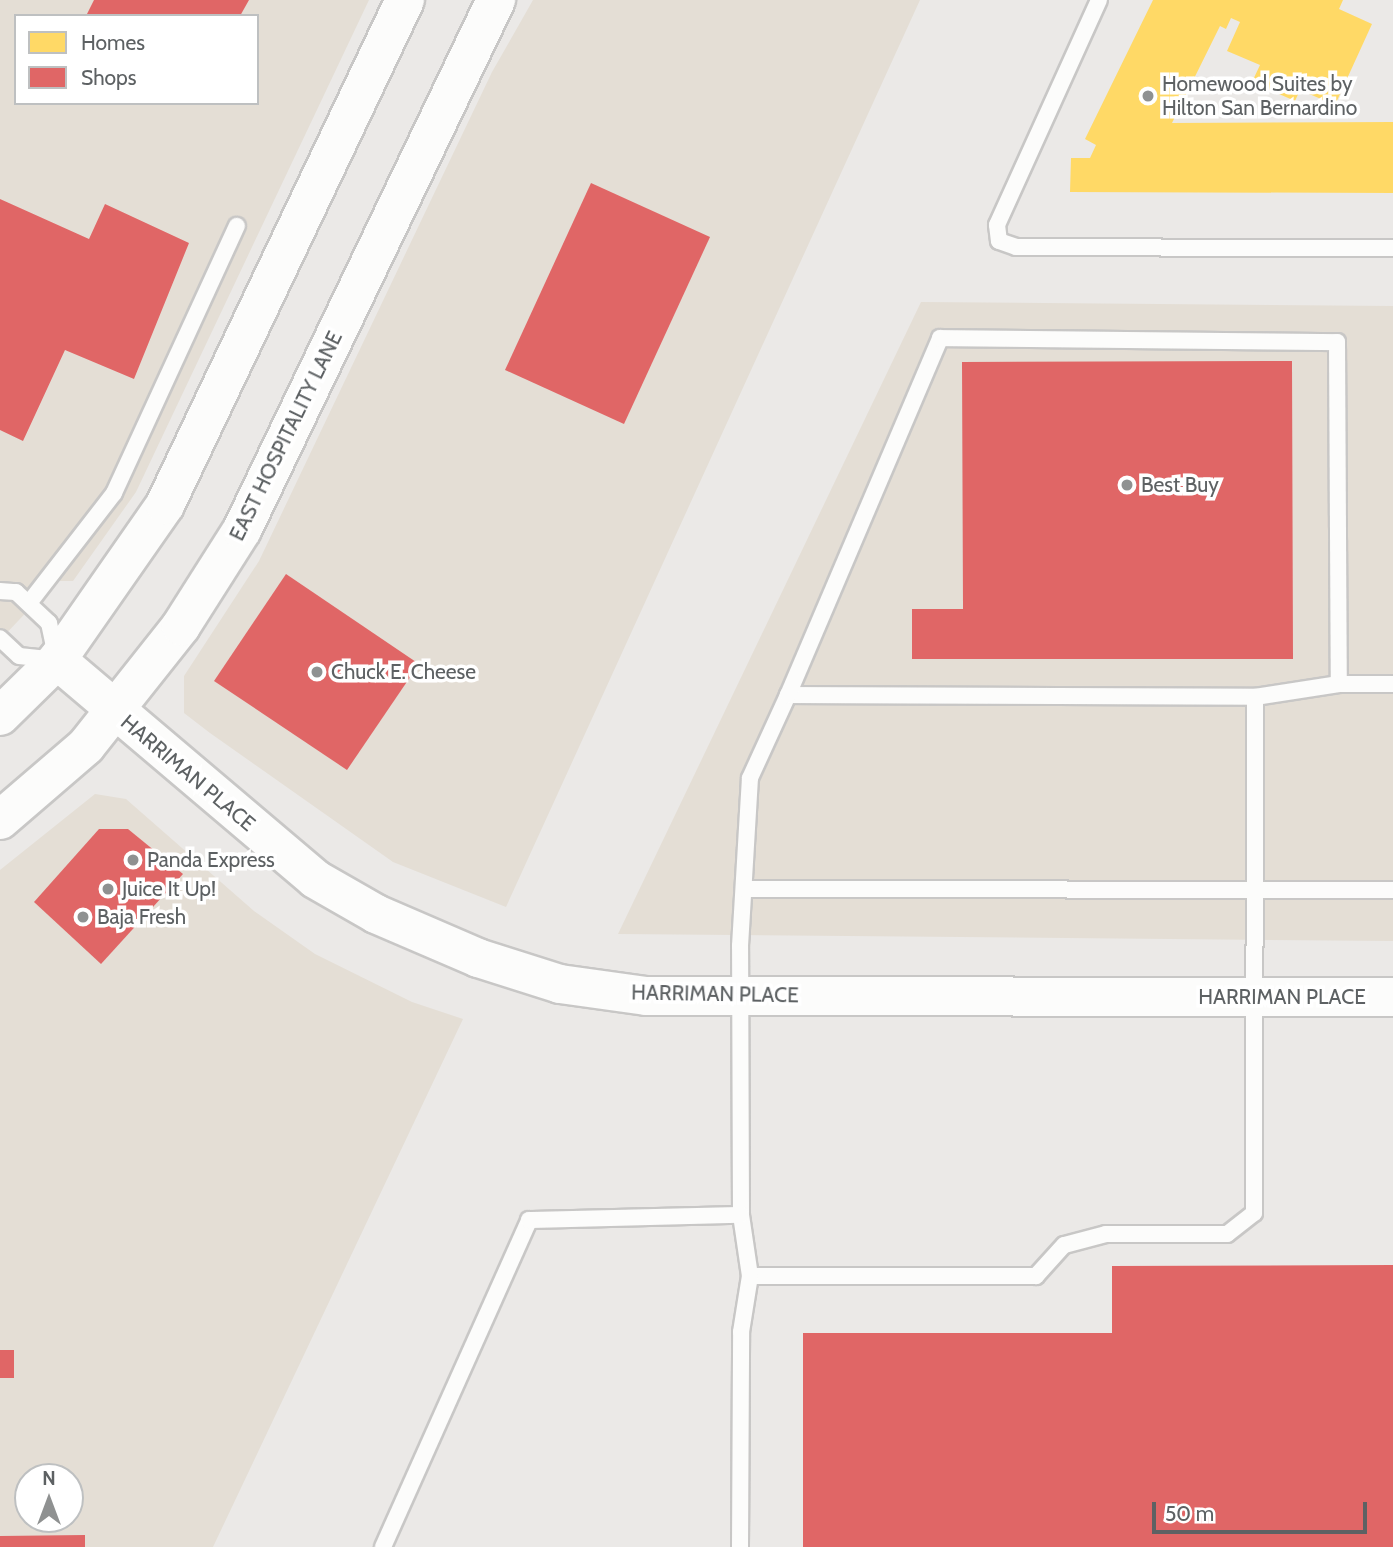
<!DOCTYPE html>
<html>
<head>
<meta charset="utf-8">
<style>
	body { margin:0 }
	#map { position:relative; width:1393px; height:1547px; overflow:hidden; background:#ebe9e7; font-family:Cabin,sans-serif }
	div>[style] { position:absolute }
	[style*='--x'] { left:calc(var(--x)*1px); top:calc(var(--y)*1px); width:calc(var(--w)*1px); rotate:calc(var(--a)*1deg) }
	.commercial>* { inset:0; background:#e4ded5 }
	.homes>* { inset:0; background:#ffd966 }
	.shops>* { inset:0; background:#e06666 }
	.roads { filter:drop-shadow(2px 0 #c8c7c6) drop-shadow(-2px 0 #c8c7c6) drop-shadow(0 2px #c8c7c6) drop-shadow(0 -2px #c8c7c6) }
	.service>* { height:16px; margin:-8px; padding:0 8px; transform-origin:8px; border-radius:8px; background:#fcfcfb }
	.tertiary>* { height:38px; margin:-19px; padding:0 19px; transform-origin:19px; border-radius:19px; background:#fcfcfb }
	.secondary>* { height:38px; margin:-19px; padding:0 19px; transform-origin:19px; border-radius:19px; background:#fcfcfb }
	.dots>* { width:19px; height:19px; translate:-50% -50%; box-sizing:border-box; border:4px solid #fff; border-radius:50% }
	span { translate:-50% -50%; white-space:nowrap; text-align:center; line-height:1.15; -webkit-text-stroke:7px #fff; paint-order:stroke }
	.poi-label { font-size:21px; color:#5d6163 }
	.left { translate:0 -50%; text-align:left }
	.street-label { font-size:21px; color:#5d6163 }
	.legend { position:absolute; left:14px; top:14px; width:245px; height:91px; box-sizing:border-box; background:#fff; border:2px solid #bec0c1; margin:0; padding:9px 12px; list-style:none; font-size:21px; color:#5d6163 }
	.legend li { display:flex; align-items:center; gap:14px; height:35px }
	.legend b { width:35px; border:2px solid #bec0c1 }
	.north { position:absolute; left:14px; top:1463px; width:70px; height:70px; box-sizing:border-box; background:#fff; border:2px solid #bec0c1; border-radius:50%; rotate:0deg; font-size:19px; font-weight:700; line-height:28px; text-align:center; color:#5d6163 }
	.north::after { content:''; display:block; margin:auto; width:24px; height:32px; background:#8f9191; clip-path:polygon(50% 0,100% 100%,50% 72%,0 100%) }
	.scale { position:absolute; left:1152px; top:1502px; width:215px; height:32px; box-sizing:border-box; border:4px solid #5d6163; border-top:0; padding-left:9px; font-size:21px; line-height:24px; white-space:nowrap; color:#5d6163; -webkit-text-stroke:5px #fff; paint-order:stroke }
</style>
</head>
<body>
<div id="map">
	<div class="commercial">
		<div style="clip-path:polygon(evenodd,0 0,369px 0,136px 492px,73px 581px,56px 581px,0 640px,0 0,16px 16px,257px 16px,257px 103px,16px 103px,16px 16px)"></div>
		<div style="clip-path:polygon(533px 0,920px 0,506px 907px,393px 862px,210px 733px,184px 713px,184px 676px,259px 561px,492px 72px)"></div>
		<div style="clip-path:polygon(921px 302px,1393px 306px,1393px 941px,618px 934px)"></div>
		<div style="clip-path:polygon(evenodd,95px 794px,126px 799px,254px 911px,315px 954px,412px 1002px,463px 1019px,213px 1547px,0 1547px,0 870px,95px 794px,28px 1477px,70px 1477px,70px 1519px,28px 1519px,28px 1477px)"></div>
	</div>
	<div class="homes">
		<div style="clip-path:polygon(1153px 0,1343px 0,1339px 9px,1372px 24px,1335px 105px,1300px 90px,1295px 101px,1252px 82px,1260px 65px,1227px 51px,1240px 22px,1231px 18px,1226px 29px,1220px 26px,1172px 123px,1393px 122px,1393px 193px,1070px 192px,1071px 158px,1090px 158px,1096px 145px,1085px 139px)"></div>
	</div>
	<div class="shops">
		<div style="clip-path:polygon(94px 0,249px 0,240px 16px,86px 16px)"></div>
		<div style="clip-path:polygon(591px 183px,710px 237px,624px 424px,505px 370px)"></div>
		<div style="clip-path:polygon(0 199px,89px 239px,105px 204px,189px 243px,134px 379px,65px 350px,23px 441px,0 430px)"></div>
		<div style="clip-path:polygon(1292px 361px,1293px 659px,912px 659px,912px 609px,963px 609px,962px 362px)"></div>
		<div style="clip-path:polygon(286px 574px,419px 664px,347px 770px,214px 681px)"></div>
		<div style="clip-path:polygon(99px 829px,128px 829px,183px 874px,101px 964px,34px 902px)"></div>
		<div style="clip-path:polygon(1393px 1265px,1393px 1547px,803px 1547px,803px 1333px,1112px 1333px,1112px 1266px)"></div>
		<div style="clip-path:polygon(0 1350px,14px 1350px,14px 1378px,0 1378px)"></div>
		<div style="clip-path:polygon(85px 1535px,85px 1547px,0 1547px,0 1536px)"></div>
	</div>
	<div class="roads">
		<div class="service">
			<div style="--x:1099;--y:0;--w:247;--a:114.4"></div>
			<div style="--x:997;--y:225;--w:16;--a:83"></div>
			<div style="--x:999;--y:241;--w:18;--a:19"></div>
			<div style="--x:1016;--y:247;--w:377;--a:0.2"></div>
			<div style="--x:0;--y:591;--w:16;--a:4"></div>
			<div style="--x:16;--y:592;--w:45;--a:43.2"></div>
			<div style="--x:49;--y:623;--w:38;--a:78"></div>
			<div style="--x:57;--y:660;--w:38;--a:-174"></div>
			<div style="--x:19;--y:656;--w:26;--a:-137"></div>
			<div style="--x:29;--y:603;--w:139;--a:-52.3"></div>
			<div style="--x:114;--y:493;--w:294;--a:-65.3"></div>
			<div style="--x:788;--y:695;--w:467;--a:0.2"></div>
			<div style="--x:1255;--y:697;--w:516;--a:90.11"></div>
			<div style="--x:1254;--y:1213;--w:34;--a:142"></div>
			<div style="--x:1227;--y:1234;--w:121;--a:180"></div>
			<div style="--x:1106;--y:1234;--w:43;--a:165.3"></div>
			<div style="--x:1064;--y:1245;--w:42;--a:132.1"></div>
			<div style="--x:1036;--y:1276;--w:286;--a:180"></div>
			<div style="--x:750;--y:1276;--w:62;--a:-98.4"></div>
			<div style="--x:741;--y:1215;--w:269;--a:-90.2"></div>
			<div style="--x:740;--y:946;--w:168;--a:-86.6"></div>
			<div style="--x:750;--y:778;--w:91;--a:-65.4"></div>
			<div style="--x:788;--y:695;--w:388;--a:-66.9"></div>
			<div style="--x:940;--y:338;--w:397;--a:0.6"></div>
			<div style="--x:1337;--y:342;--w:342;--a:89.7"></div>
			<div style="--x:1255;--y:697;--w:85;--a:-8.8"></div>
			<div style="--x:1339;--y:684;--w:54;--a:0"></div>
			<div style="--x:744;--y:889;--w:649;--a:0.09"></div>
			<div style="--x:383;--y:1547;--w:358;--a:-65.9"></div>
			<div style="--x:529;--y:1220;--w:212;--a:-1.4"></div>
			<div style="--x:740;--y:1547;--w:215;--a:-89.7"></div>
			<div style="--x:741;--y:1332;--w:57;--a:-80.9"></div>
		</div>
		<div class="tertiary">
			<div style="--x:57;--y:660;--w:338;--a:40.3"></div>
			<div style="--x:315;--y:879;--w:70;--a:29.8"></div>
			<div style="--x:376;--y:914;--w:111;--a:23.3"></div>
			<div style="--x:478;--y:958;--w:86;--a:17.6"></div>
			<div style="--x:560;--y:984;--w:87;--a:7.9"></div>
			<div style="--x:646;--y:996;--w:747;--a:0.08"></div>
		</div>
		<div class="secondary">
			<div style="--x:0;--y:716;--w:80;--a:-44.5"></div>
			<div style="--x:57;--y:660;--w:189;--a:-55.1"></div>
			<div style="--x:165;--y:505;--w:559;--a:-64.58"></div>
			<div style="--x:0;--y:820;--w:113;--a:-40.7"></div>
			<div style="--x:86;--y:746;--w:153;--a:-51.6"></div>
			<div style="--x:181;--y:626;--w:114;--a:-57.6"></div>
			<div style="--x:242;--y:530;--w:588;--a:-64.39"></div>
		</div>
	</div>
	<div class="dots">
		<div style="left:1148px;top:96px;background:#8f9191"></div>
		<div style="left:1127px;top:485px;background:#8f9191"></div>
		<div style="left:317px;top:672px;background:#8f9191"></div>
		<div style="left:133px;top:860px;background:#8f9191"></div>
		<div style="left:108px;top:889px;background:#8f9191"></div>
		<div style="left:83px;top:917px;background:#8f9191"></div>
	</div>
	<div class="poi-label">
		<span class="left" style="left:1162px;top:96px">Homewood Suites by<br>Hilton San Bernardino</span>
		<span class="left" style="left:1141px;top:485px">Best Buy</span>
		<span class="left" style="left:331px;top:672px">Chuck E. Cheese</span>
		<span class="left" style="left:147px;top:860px">Panda Express</span>
		<span class="left" style="left:122px;top:889px">Juice It Up!</span>
		<span class="left" style="left:97px;top:917px">Baja Fresh</span>
	</div>
	<div class="street-label">
		<span style="left:286px;top:436px;rotate:-64deg">EAST HOSPITALITY LANE</span>
		<span style="left:188px;top:773px;rotate:40deg">HARRIMAN PLACE</span>
		<span style="left:715px;top:994px;rotate:1deg">HARRIMAN PLACE</span>
		<span style="left:1282px;top:997px">HARRIMAN PLACE</span>
	</div>
	<ul class="legend">
	<li><b style="height:19px;background:#ffd966"></b>Homes</li>
	<li><b style="height:19px;background:#e06666"></b>Shops</li>
	</ul>
	<div class="north">N</div>
	<div class="scale">50 m</div>
</div>
</body>
</html>
